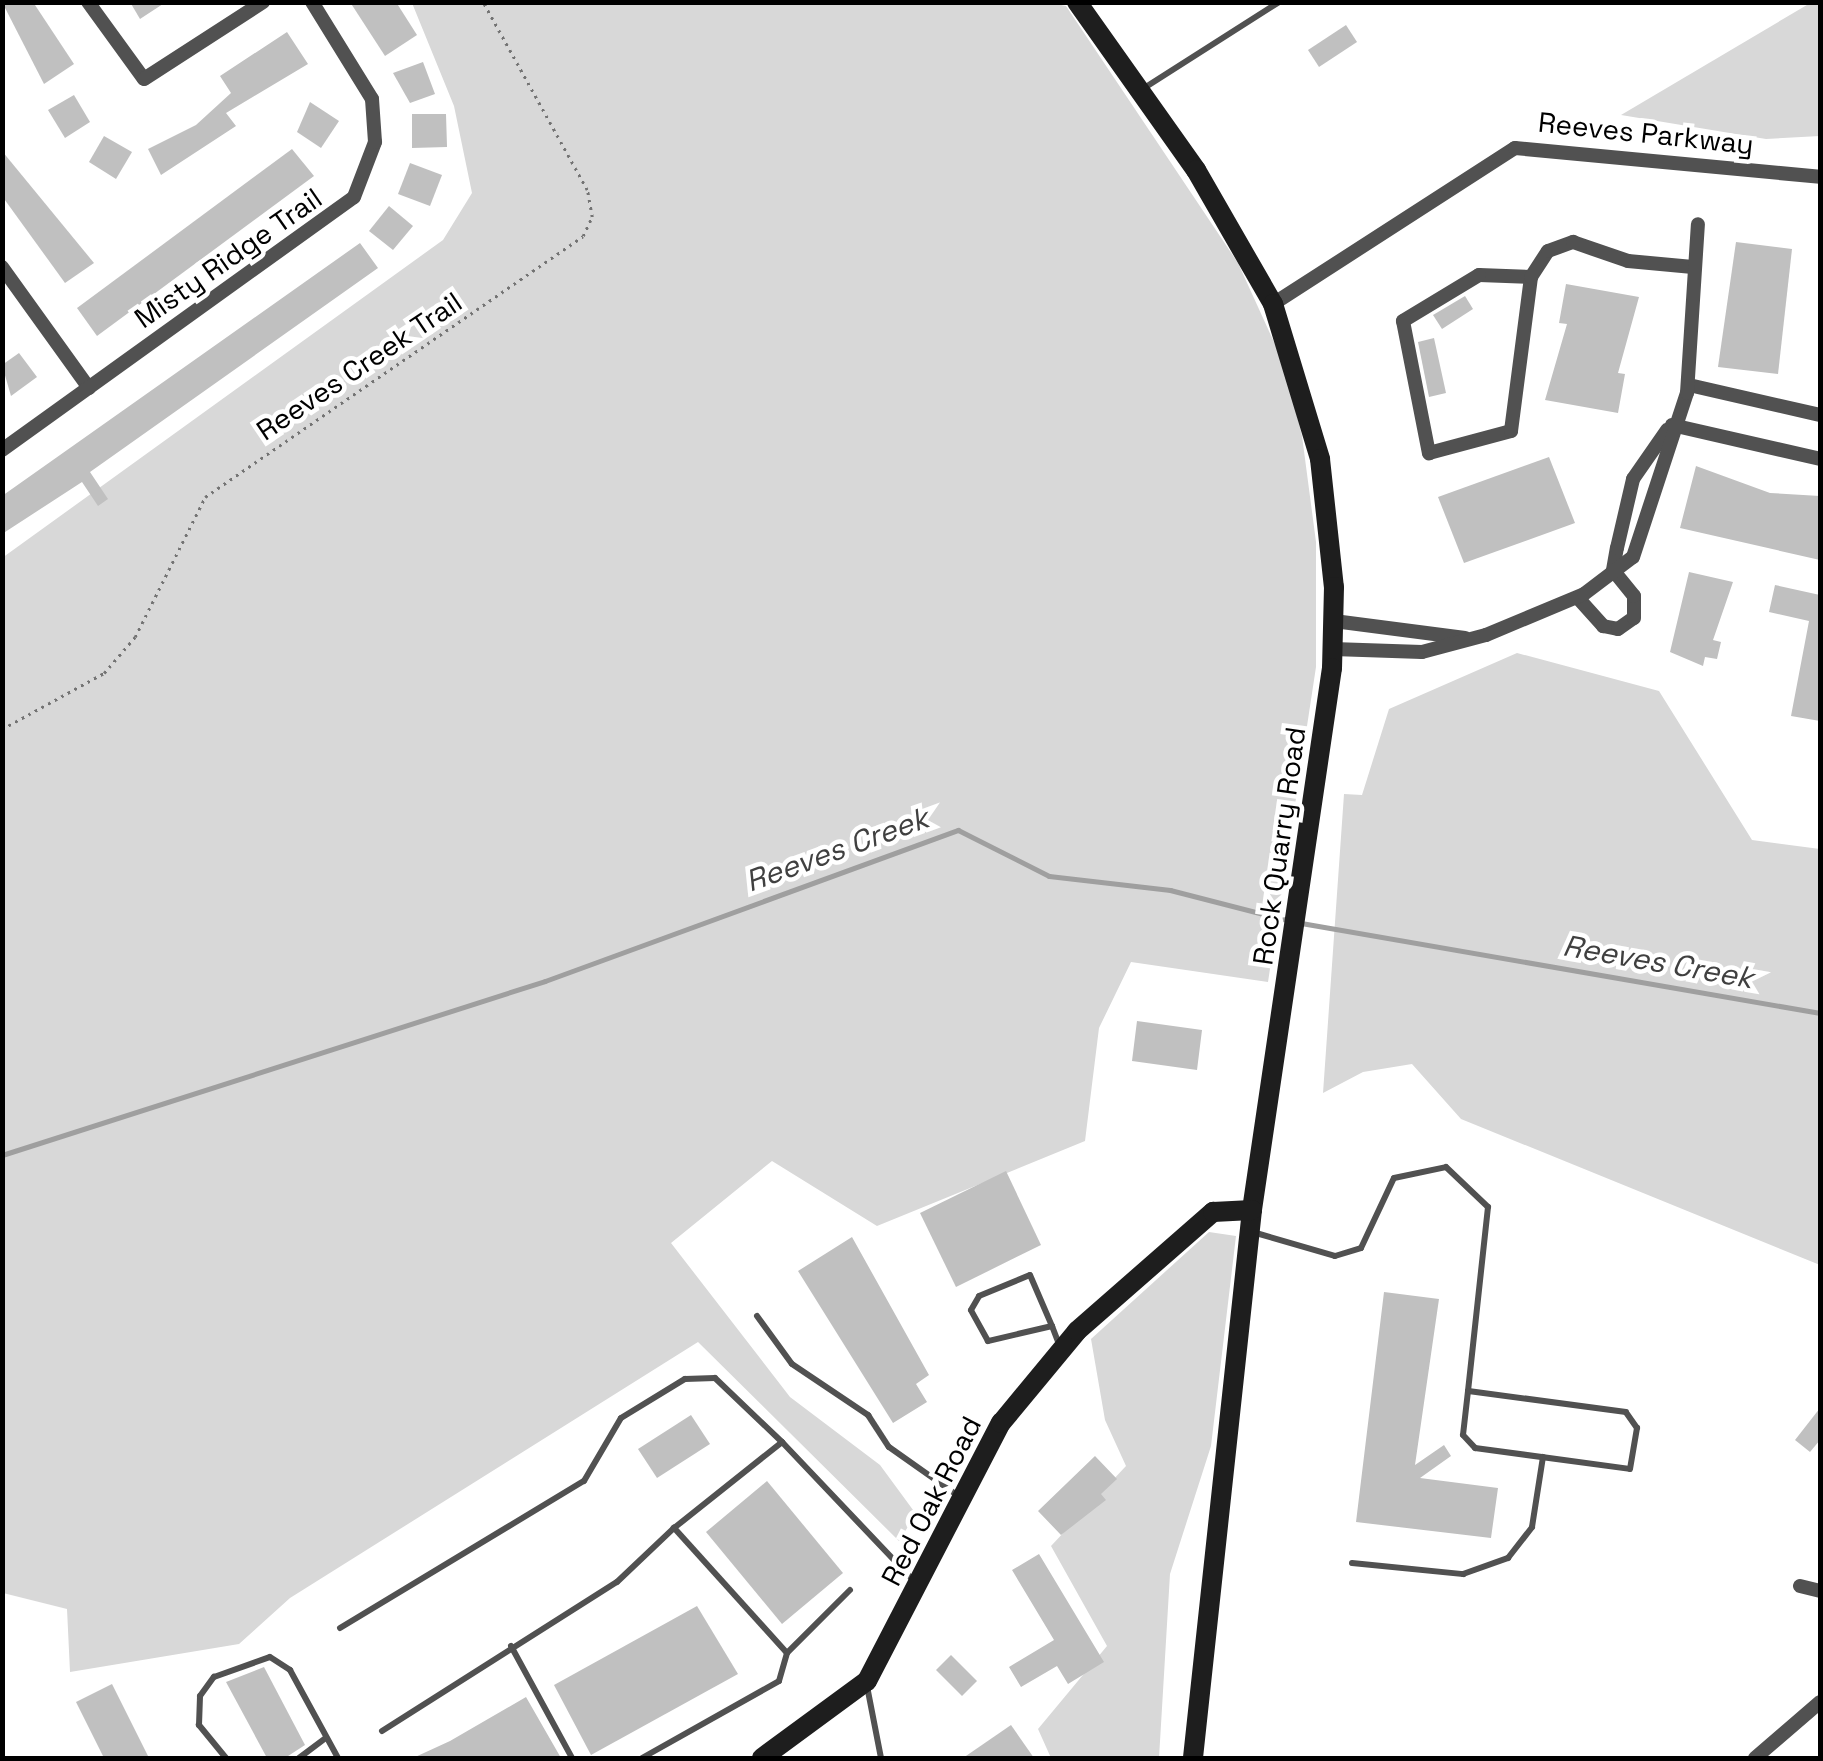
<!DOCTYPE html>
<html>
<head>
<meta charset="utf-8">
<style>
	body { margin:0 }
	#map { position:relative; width:1823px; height:1761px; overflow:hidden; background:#fff; font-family:"Space Grotesk",sans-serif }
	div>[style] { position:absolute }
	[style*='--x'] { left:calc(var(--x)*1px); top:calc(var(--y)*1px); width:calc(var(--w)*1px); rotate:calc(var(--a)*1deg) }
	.green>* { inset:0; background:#d8d8d8 }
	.stream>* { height:5px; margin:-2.5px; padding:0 2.5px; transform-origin:2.5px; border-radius:2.5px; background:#9f9f9f }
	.building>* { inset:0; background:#c0c0c0 }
	.path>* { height:2.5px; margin-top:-1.25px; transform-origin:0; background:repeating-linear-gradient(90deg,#737373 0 2.5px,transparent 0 7.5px) }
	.lane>* { height:6px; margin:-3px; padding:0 3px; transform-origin:3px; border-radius:3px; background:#515151 }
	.street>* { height:14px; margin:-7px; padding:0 7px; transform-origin:7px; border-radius:7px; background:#515151 }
	.secondary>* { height:20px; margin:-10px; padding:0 10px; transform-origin:10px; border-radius:10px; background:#1e1e1e }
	span { translate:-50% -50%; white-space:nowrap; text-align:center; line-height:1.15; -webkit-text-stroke:9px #fff; paint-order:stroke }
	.street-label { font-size:28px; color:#000 }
	.water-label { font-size:30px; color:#404040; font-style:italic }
	.frame { position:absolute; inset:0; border:5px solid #000; pointer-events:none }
</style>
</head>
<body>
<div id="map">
	<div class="green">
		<div style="clip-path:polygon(1046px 2px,1066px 6px,1238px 263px,1284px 364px,1302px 436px,1316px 542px,1316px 667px,1268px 982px,1131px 962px,1099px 1028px,1085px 1141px,877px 1226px,772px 1161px,671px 1243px,790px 1397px,880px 1465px,916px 1514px,899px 1541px,698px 1342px,290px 1598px,239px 1644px,70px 1672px,67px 1609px,3px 1593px,2px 558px,443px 240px,472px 193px,454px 106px,412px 3px)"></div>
		<div style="clip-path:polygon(1812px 2px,1820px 3px,1820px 136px,1766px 139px,1621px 115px)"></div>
		<div style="clip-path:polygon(1517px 653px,1659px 691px,1752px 840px,1820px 849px,1820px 1265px,1461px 1119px,1412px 1064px,1363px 1072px,1323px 1093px,1344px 794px,1362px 795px,1389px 709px)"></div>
		<div style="clip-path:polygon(1209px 1232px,1236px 1236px,1211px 1446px,1170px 1574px,1159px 1758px,1051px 1758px,1038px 1729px,1107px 1646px,1051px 1546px,1126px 1466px,1105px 1420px,1091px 1339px)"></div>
	</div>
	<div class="stream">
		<div style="--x:1301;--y:923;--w:527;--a:9.84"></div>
		<div style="--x:2;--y:1155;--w:570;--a:-17.77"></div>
		<div style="--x:545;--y:981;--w:440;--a:-20.1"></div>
		<div style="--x:958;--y:830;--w:102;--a:26.8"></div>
		<div style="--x:1049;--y:876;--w:122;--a:6.6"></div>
		<div style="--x:1170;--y:890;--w:125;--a:14.4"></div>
	</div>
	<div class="building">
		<div style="clip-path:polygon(2px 2px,33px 2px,74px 64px,44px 84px)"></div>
		<div style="clip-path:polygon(130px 2px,166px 2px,140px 19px)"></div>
		<div style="clip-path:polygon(350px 2px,396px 2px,417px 35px,385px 56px)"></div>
		<div style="clip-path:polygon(1346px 25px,1357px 42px,1319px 67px,1308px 50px)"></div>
		<div style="clip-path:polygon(287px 32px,308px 64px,226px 113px,236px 126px,161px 175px,148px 149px,196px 125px,231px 93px,220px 76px)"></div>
		<div style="clip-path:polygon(423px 62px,435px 94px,410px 103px,393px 73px)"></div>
		<div style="clip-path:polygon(74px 95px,90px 122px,65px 138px,48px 110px)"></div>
		<div style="clip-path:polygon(310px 102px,339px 121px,321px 148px,297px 132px)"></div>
		<div style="clip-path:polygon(412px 114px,446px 114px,447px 147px,412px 148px)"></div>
		<div style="clip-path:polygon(104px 136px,132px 152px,116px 179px,89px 162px)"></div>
		<div style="clip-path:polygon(292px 149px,314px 176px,97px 336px,77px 308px)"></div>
		<div style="clip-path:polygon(2px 151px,94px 263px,65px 283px,2px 196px)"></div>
		<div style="clip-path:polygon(410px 163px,442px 175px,430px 206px,398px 194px)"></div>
		<div style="clip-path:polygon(389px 206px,413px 226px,393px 250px,369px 231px)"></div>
		<div style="clip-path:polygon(1736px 242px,1792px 249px,1778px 374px,1718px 367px)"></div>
		<div style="clip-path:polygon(360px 243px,378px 268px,90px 472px,108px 499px,98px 506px,82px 482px,2px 534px,2px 496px)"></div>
		<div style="clip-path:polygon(1566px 284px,1639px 297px,1618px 373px,1625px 374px,1618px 413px,1545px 400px,1567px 324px,1559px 323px)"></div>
		<div style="clip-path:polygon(1465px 296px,1473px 309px,1442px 329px,1433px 315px)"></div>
		<div style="clip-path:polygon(1434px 338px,1446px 393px,1429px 397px,1418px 342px)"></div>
		<div style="clip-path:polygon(19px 353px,37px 377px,11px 396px,2px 365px)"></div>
		<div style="clip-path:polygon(1549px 457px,1575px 523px,1464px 563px,1438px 497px)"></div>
		<div style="clip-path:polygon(1696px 466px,1770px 493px,1820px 496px,1820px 560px,1680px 528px)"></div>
		<div style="clip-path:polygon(1689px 572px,1733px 582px,1713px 640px,1721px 642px,1717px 659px,1705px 657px,1703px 666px,1670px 652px)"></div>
		<div style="clip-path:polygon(1775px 585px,1820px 595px,1820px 721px,1791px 716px,1809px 621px,1769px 612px)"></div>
		<div style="clip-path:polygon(1137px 1021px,1202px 1030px,1197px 1070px,1132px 1061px)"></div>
		<div style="clip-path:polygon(1006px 1171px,1041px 1245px,956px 1287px,920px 1213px)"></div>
		<div style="clip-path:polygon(852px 1237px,929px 1375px,916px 1384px,927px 1402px,893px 1423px,798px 1271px)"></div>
		<div style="clip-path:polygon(1384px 1292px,1439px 1299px,1415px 1465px,1444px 1445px,1451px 1456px,1420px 1478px,1498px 1488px,1491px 1538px,1356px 1522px)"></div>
		<div style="clip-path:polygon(1820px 1408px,1820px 1440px,1810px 1452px,1795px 1440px)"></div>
		<div style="clip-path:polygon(691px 1415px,710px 1444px,657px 1478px,638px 1449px)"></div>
		<div style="clip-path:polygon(1095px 1456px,1117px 1479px,1101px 1494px,1106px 1500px,1061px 1535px,1038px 1511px)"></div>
		<div style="clip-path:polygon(767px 1481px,843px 1573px,782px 1624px,706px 1532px)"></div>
		<div style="clip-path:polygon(1039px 1554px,1104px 1662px,1068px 1684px,1057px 1666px,1021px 1687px,1009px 1667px,1054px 1640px,1012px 1570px)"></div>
		<div style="clip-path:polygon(697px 1606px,738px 1674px,591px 1755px,554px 1685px)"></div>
		<div style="clip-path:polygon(951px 1655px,977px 1681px,962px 1696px,936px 1670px)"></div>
		<div style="clip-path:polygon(264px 1667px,305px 1745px,285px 1758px,267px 1758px,226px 1682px)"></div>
		<div style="clip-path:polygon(112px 1684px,149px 1758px,104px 1758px,76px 1702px)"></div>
		<div style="clip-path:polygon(526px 1697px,561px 1758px,413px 1758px,450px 1741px)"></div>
		<div style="clip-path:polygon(1011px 1725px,1034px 1758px,963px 1758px)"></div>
	</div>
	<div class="path">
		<div style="--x:2;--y:729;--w:116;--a:-28.8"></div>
		<div style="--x:104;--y:673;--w:48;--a:-49.3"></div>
		<div style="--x:135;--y:637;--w:157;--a:-63.4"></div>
		<div style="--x:205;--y:497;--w:459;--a:-34.6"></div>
		<div style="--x:583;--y:236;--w:21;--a:-65"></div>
		<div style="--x:592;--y:217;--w:27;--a:-100"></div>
		<div style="--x:587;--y:190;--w:215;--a:-119"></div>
	</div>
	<div class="lane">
		<div style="--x:1141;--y:90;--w:164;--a:-32.5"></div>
		<div style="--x:1256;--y:1233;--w:82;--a:16.2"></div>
		<div style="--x:1335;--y:1256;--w:27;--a:-17"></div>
		<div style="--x:1361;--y:1248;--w:77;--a:-64.8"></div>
		<div style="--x:1394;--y:1178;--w:53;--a:-11.9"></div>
		<div style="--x:1446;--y:1167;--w:58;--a:43.6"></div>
		<div style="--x:1488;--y:1207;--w:185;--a:96.2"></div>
		<div style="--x:1468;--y:1391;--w:44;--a:96.5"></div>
		<div style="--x:1463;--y:1435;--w:18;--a:47"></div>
		<div style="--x:1475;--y:1448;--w:156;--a:7.7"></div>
		<div style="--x:1630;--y:1469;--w:42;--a:-80.3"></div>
		<div style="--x:1637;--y:1428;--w:19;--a:-125"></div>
		<div style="--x:1626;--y:1412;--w:159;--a:-172.4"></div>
		<div style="--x:757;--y:1316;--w:59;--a:53.9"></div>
		<div style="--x:792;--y:1364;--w:92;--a:33.9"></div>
		<div style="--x:868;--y:1415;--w:38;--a:57"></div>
		<div style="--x:889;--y:1447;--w:83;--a:35.2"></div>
		<div style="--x:1052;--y:1326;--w:66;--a:166.8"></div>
		<div style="--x:988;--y:1341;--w:35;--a:-119"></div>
		<div style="--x:971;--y:1310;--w:16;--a:-60"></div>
		<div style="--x:979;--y:1296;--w:55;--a:-22.4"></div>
		<div style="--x:1030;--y:1275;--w:56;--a:66.7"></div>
		<div style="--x:1052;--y:1326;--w:19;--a:69"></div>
		<div style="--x:1352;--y:1563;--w:112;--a:5.7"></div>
		<div style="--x:1463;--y:1574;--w:48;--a:-19.6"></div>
		<div style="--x:1508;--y:1558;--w:39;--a:-52"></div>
		<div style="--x:1532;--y:1527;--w:71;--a:-81.1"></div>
		<div style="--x:850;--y:1590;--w:89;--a:135"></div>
		<div style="--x:787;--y:1653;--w:169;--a:-132.1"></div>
		<div style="--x:674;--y:1528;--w:138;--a:-38.5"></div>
		<div style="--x:782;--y:1442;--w:193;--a:46.5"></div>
		<div style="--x:340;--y:1628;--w:285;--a:-31.1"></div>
		<div style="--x:584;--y:1481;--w:73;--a:-59.6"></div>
		<div style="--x:621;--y:1418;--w:75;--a:-31.4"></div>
		<div style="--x:685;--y:1379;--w:30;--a:-2"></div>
		<div style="--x:715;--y:1378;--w:93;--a:43.7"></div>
		<div style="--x:511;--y:1646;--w:128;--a:61.4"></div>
		<div style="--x:867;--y:1686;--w:73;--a:79"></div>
		<div style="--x:382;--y:1731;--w:278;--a:-32.4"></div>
		<div style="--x:617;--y:1582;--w:79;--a:-43.5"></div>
		<div style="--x:226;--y:1758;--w:43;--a:-129.3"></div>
		<div style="--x:199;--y:1725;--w:29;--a:-88"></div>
		<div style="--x:200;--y:1696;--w:24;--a:-54"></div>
		<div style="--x:214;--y:1677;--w:59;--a:-19.7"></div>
		<div style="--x:270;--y:1657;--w:24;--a:33"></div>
		<div style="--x:290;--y:1670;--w:100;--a:61.4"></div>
		<div style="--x:299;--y:1758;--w:34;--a:-37"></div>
		<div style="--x:642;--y:1758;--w:157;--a:-29.3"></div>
		<div style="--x:779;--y:1681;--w:29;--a:-74"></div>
	</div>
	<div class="street">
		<div style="--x:88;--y:2;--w:95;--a:54"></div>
		<div style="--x:144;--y:79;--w:142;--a:-32.9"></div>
		<div style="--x:2;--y:267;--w:149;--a:54.3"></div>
		<div style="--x:1531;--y:277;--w:52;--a:-177.8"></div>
		<div style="--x:1479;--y:275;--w:89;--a:148.8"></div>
		<div style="--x:1403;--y:321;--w:135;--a:78.9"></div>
		<div style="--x:1429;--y:453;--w:85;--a:-15"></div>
		<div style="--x:1511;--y:431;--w:155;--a:-82.6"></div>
		<div style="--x:1531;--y:277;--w:31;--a:-57"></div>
		<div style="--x:1548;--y:251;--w:27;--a:-20"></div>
		<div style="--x:1573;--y:242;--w:58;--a:19.1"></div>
		<div style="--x:1628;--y:261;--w:65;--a:5.3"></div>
		<div style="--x:1273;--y:304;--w:288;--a:-32.8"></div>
		<div style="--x:1515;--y:148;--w:306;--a:5.4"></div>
		<div style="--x:1689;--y:385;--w:134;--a:12.9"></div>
		<div style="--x:1672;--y:425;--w:152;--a:12.9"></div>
		<div style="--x:2;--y:450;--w:433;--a:-35.7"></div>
		<div style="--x:354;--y:197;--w:59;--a:-69.1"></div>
		<div style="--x:375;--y:142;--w:43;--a:-94"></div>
		<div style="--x:372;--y:99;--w:114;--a:-121.7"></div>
		<div style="--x:1578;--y:598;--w:38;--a:48"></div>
		<div style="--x:1603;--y:626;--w:15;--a:11"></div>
		<div style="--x:1618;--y:629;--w:19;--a:-35"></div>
		<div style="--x:1634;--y:618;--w:22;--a:-90"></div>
		<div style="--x:1634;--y:596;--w:33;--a:-129"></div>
		<div style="--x:1613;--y:570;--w:22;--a:-80"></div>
		<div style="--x:1617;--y:548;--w:71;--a:-76.9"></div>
		<div style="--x:1633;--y:479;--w:60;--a:-55.2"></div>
		<div style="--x:1334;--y:621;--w:132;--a:7.4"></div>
		<div style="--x:1333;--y:649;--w:89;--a:1.9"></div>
		<div style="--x:1422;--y:652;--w:66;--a:-14.9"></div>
		<div style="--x:1486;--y:635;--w:106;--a:-22.7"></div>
		<div style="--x:1584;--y:594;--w:61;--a:-37.1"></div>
		<div style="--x:1633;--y:557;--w:173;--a:-71.8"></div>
		<div style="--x:1687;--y:393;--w:169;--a:-86.3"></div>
		<div style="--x:1800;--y:1586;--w:21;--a:14"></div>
		<div style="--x:1755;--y:1758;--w:86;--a:-40.7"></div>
	</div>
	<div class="secondary">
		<div style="--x:1077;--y:2;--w:206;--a:54.7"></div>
		<div style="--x:1196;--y:170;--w:155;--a:60.1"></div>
		<div style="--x:1273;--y:304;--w:162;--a:73.1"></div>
		<div style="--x:1320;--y:459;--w:129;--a:83.8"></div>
		<div style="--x:1334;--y:587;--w:81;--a:91.4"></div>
		<div style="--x:1332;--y:668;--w:548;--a:98.4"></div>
		<div style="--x:1252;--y:1210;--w:551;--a:96.15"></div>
		<div style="--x:762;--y:1758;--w:130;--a:-36.3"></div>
		<div style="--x:867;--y:1681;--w:291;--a:-62.6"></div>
		<div style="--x:1001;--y:1423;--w:119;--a:-50.4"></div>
		<div style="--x:1077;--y:1331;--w:181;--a:-41.2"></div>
		<div style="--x:1213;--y:1212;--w:39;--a:-3"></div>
	</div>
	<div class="street-label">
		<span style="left:1646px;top:133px;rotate:6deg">Reeves Parkway</span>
		<span style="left:228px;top:258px;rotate:-35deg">Misty Ridge Trail</span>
		<span style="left:359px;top:366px;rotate:-34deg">Reeves Creek Trail</span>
		<span style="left:1279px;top:846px;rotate:-82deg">Rock Quarry Road</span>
		<span style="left:931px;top:1501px;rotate:-63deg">Red Oak Road</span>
	</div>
	<div class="water-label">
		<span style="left:837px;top:850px;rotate:-20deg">Reeves Creek</span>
		<span style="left:1658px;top:962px;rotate:10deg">Reeves Creek</span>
	</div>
	<div class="frame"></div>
</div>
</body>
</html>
